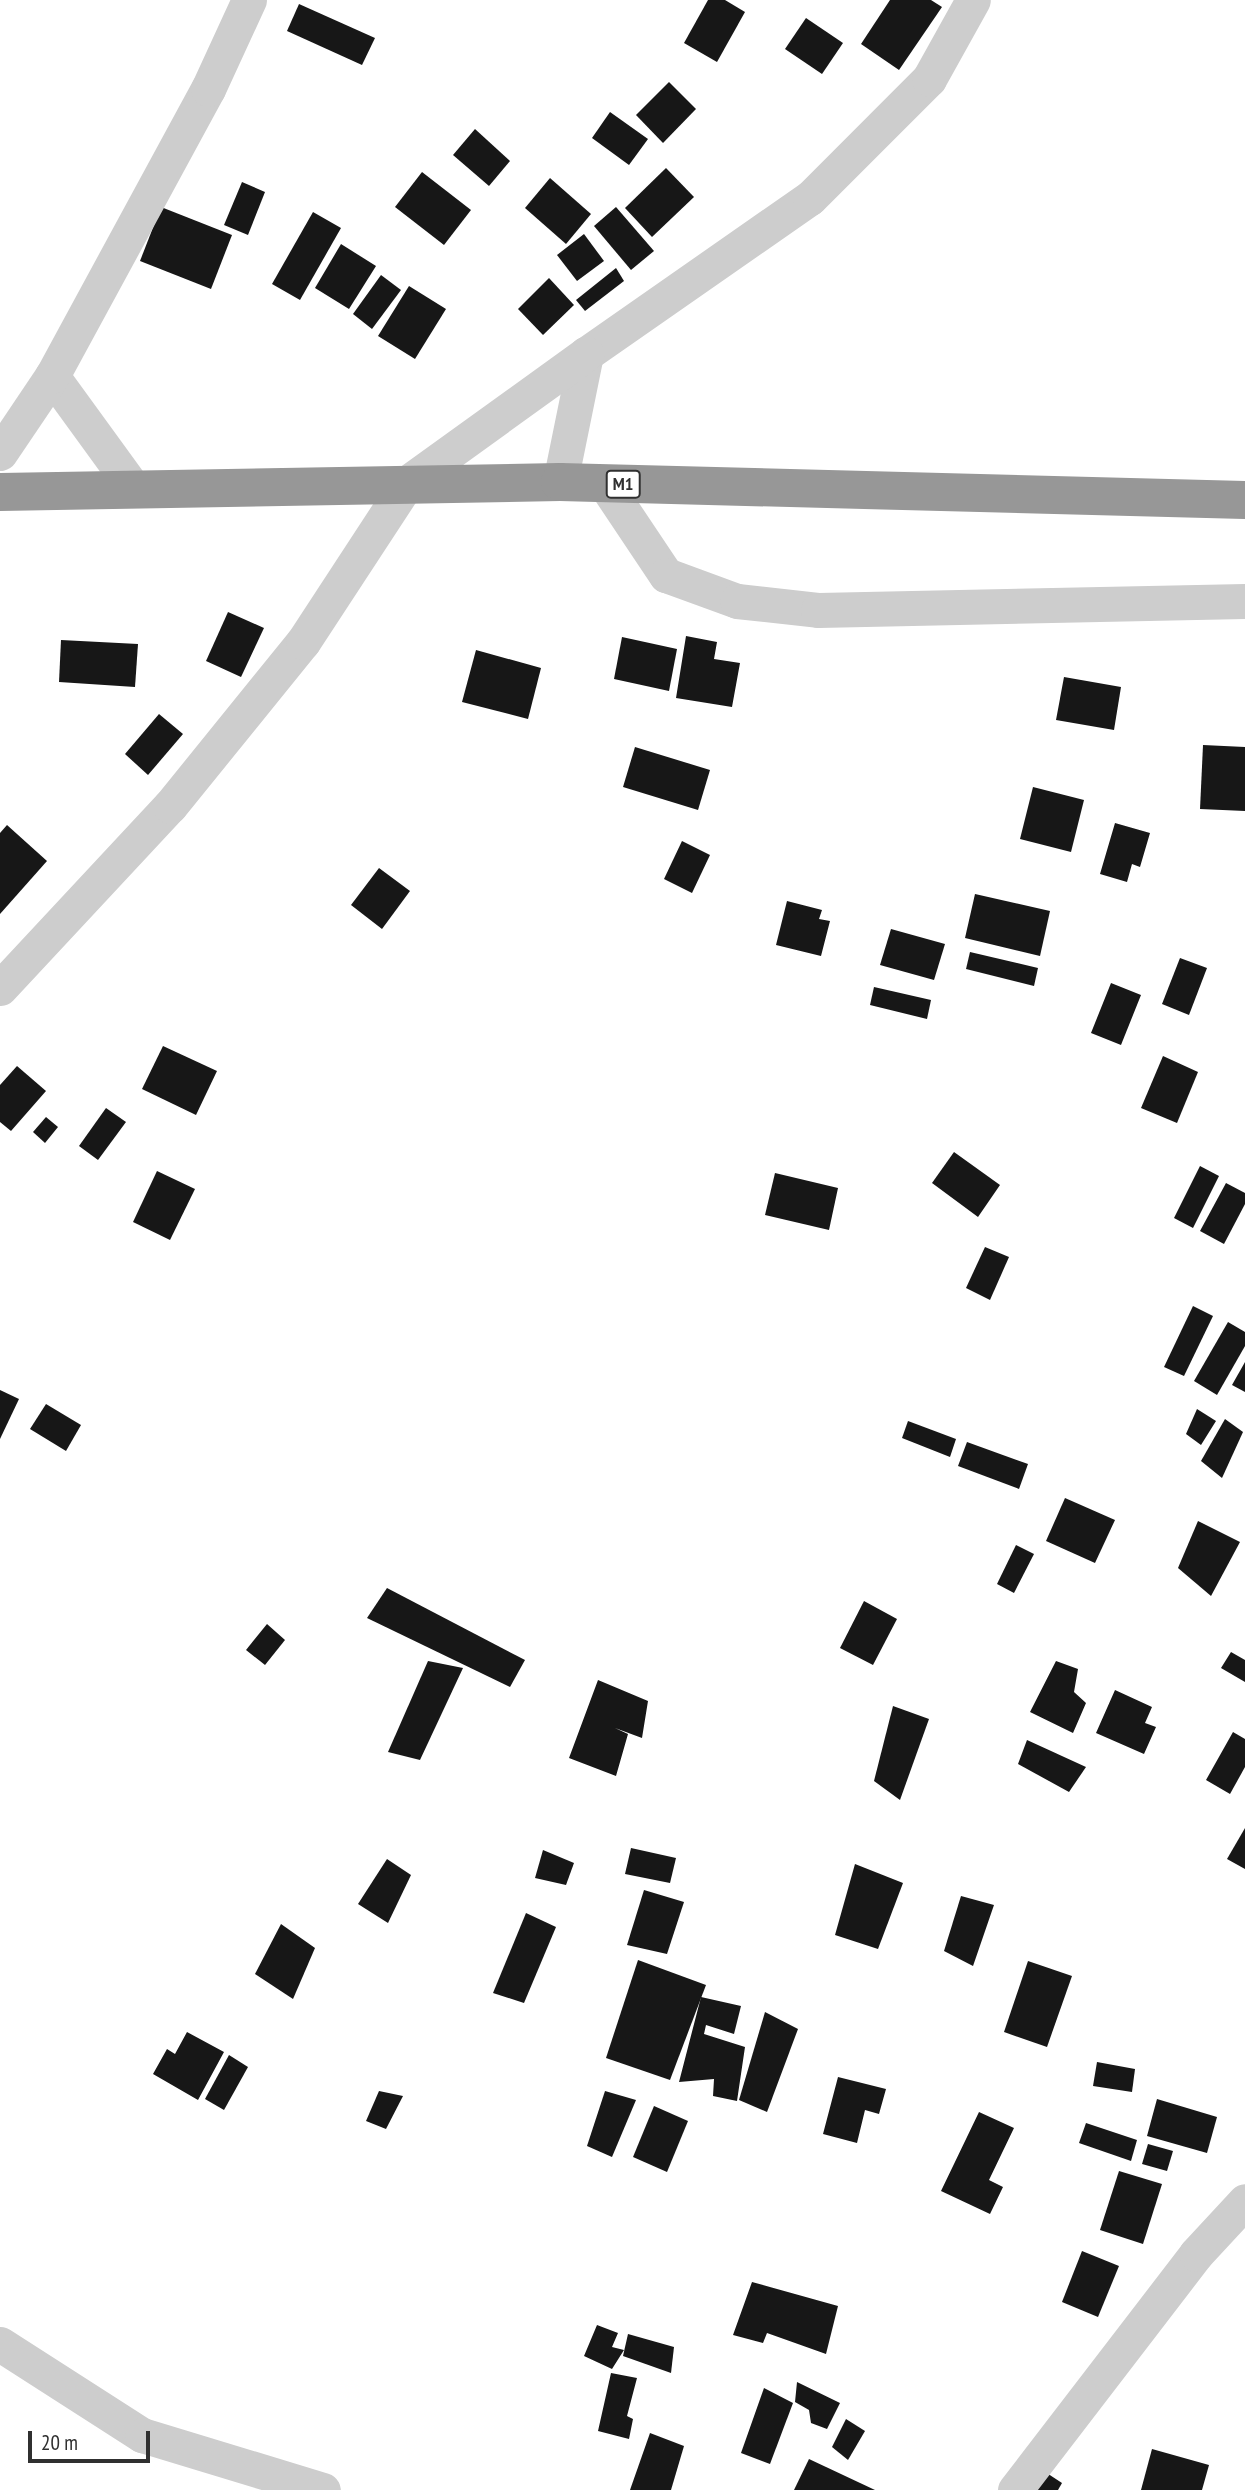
<!DOCTYPE html>
<html>
<head>
<meta charset="utf-8">
<style>
	body { margin:0 }
	#map { position:relative; width:1245px; height:2490px; overflow:hidden; background:#fff; font-family:"PT Sans Narrow",sans-serif }
	div>[style] { position:absolute }
	[style*='--x'] { left:calc(var(--x)*1px); top:calc(var(--y)*1px); width:calc(var(--w)*1px); rotate:calc(var(--a)*1deg) }
	.building>* { inset:0; background:#171717 }
	.street>* { height:35px; margin:-17.5px; padding:0 17.5px; transform-origin:17.5px; border-radius:17.5px; background:#cdcdcd }
	.highway>* { height:38px; margin:-19px; padding:0 19px; transform-origin:19px; border-radius:19px; background:#979797 }
	span { translate:-50% -50%; white-space:nowrap; text-align:center; line-height:1.15; -webkit-text-stroke:7px #fff; paint-order:stroke }
	.shield-label span { padding:2px 5px; background:#fff; border:2px solid; border-radius:5px; -webkit-text-stroke-width:0 }
	.shield-label { font-size:18px; color:#303030; font-weight:700 }
	.scale { position:absolute; left:28px; top:2431px; width:122px; height:32px; box-sizing:border-box; border:4px solid #303030; border-top:0; padding-left:9px; font-size:21px; line-height:24px; white-space:nowrap; color:#303030; -webkit-text-stroke:5px #fff; paint-order:stroke }
</style>
</head>
<body>
<div id="map">
	<div class="building">
		<div style="clip-path:polygon(708px 0,725px 0,745px 12px,717px 62px,684px 43px)"></div>
		<div style="clip-path:polygon(890px 0,931px 0,942px 7px,899px 70px,861px 44px)"></div>
		<div style="clip-path:polygon(299px 4px,375px 38px,362px 65px,287px 31px)"></div>
		<div style="clip-path:polygon(806px 18px,843px 43px,822px 74px,785px 49px)"></div>
		<div style="clip-path:polygon(669px 82px,696px 109px,663px 143px,636px 115px)"></div>
		<div style="clip-path:polygon(610px 112px,648px 139px,629px 165px,592px 138px)"></div>
		<div style="clip-path:polygon(475px 129px,510px 161px,489px 186px,453px 155px)"></div>
		<div style="clip-path:polygon(666px 168px,694px 197px,652px 237px,625px 208px)"></div>
		<div style="clip-path:polygon(422px 172px,471px 210px,444px 245px,395px 207px)"></div>
		<div style="clip-path:polygon(550px 178px,591px 214px,566px 244px,525px 208px)"></div>
		<div style="clip-path:polygon(242px 182px,265px 192px,248px 235px,224px 225px)"></div>
		<div style="clip-path:polygon(161px 207px,232px 235px,211px 289px,140px 261px)"></div>
		<div style="clip-path:polygon(616px 207px,654px 251px,631px 270px,594px 226px)"></div>
		<div style="clip-path:polygon(313px 212px,341px 228px,300px 300px,272px 284px)"></div>
		<div style="clip-path:polygon(584px 234px,604px 261px,577px 281px,557px 255px)"></div>
		<div style="clip-path:polygon(341px 244px,376px 266px,349px 309px,315px 288px)"></div>
		<div style="clip-path:polygon(616px 268px,624px 281px,585px 311px,576px 300px)"></div>
		<div style="clip-path:polygon(381px 275px,401px 290px,372px 329px,353px 314px)"></div>
		<div style="clip-path:polygon(549px 278px,574px 305px,543px 335px,518px 309px)"></div>
		<div style="clip-path:polygon(409px 286px,446px 309px,415px 359px,378px 336px)"></div>
		<div style="clip-path:polygon(228px 612px,264px 628px,241px 677px,206px 661px)"></div>
		<div style="clip-path:polygon(686px 636px,717px 642px,714px 659px,740px 663px,732px 707px,676px 698px)"></div>
		<div style="clip-path:polygon(622px 637px,677px 649px,669px 691px,614px 679px)"></div>
		<div style="clip-path:polygon(61px 640px,138px 644px,135px 687px,59px 682px)"></div>
		<div style="clip-path:polygon(476px 650px,541px 668px,528px 719px,462px 702px)"></div>
		<div style="clip-path:polygon(1064px 677px,1121px 687px,1114px 730px,1056px 720px)"></div>
		<div style="clip-path:polygon(159px 714px,183px 734px,148px 775px,125px 754px)"></div>
		<div style="clip-path:polygon(1203px 745px,1245px 747px,1245px 811px,1200px 809px)"></div>
		<div style="clip-path:polygon(635px 747px,710px 770px,698px 810px,623px 787px)"></div>
		<div style="clip-path:polygon(1033px 787px,1084px 800px,1071px 852px,1020px 839px)"></div>
		<div style="clip-path:polygon(1115px 823px,1150px 833px,1140px 867px,1132px 864px,1127px 882px,1100px 874px)"></div>
		<div style="clip-path:polygon(7px 825px,47px 861px,0 914px,0 833px)"></div>
		<div style="clip-path:polygon(682px 841px,710px 855px,692px 893px,664px 879px)"></div>
		<div style="clip-path:polygon(379px 868px,410px 891px,382px 929px,351px 905px)"></div>
		<div style="clip-path:polygon(975px 894px,1050px 911px,1040px 956px,965px 938px)"></div>
		<div style="clip-path:polygon(787px 901px,822px 910px,819px 919px,830px 921px,821px 956px,776px 945px)"></div>
		<div style="clip-path:polygon(891px 929px,945px 944px,934px 980px,880px 965px)"></div>
		<div style="clip-path:polygon(970px 952px,1038px 968px,1034px 986px,966px 969px)"></div>
		<div style="clip-path:polygon(1180px 958px,1207px 968px,1189px 1015px,1162px 1004px)"></div>
		<div style="clip-path:polygon(1111px 983px,1141px 995px,1121px 1045px,1091px 1033px)"></div>
		<div style="clip-path:polygon(874px 987px,931px 1000px,927px 1019px,870px 1005px)"></div>
		<div style="clip-path:polygon(163px 1046px,217px 1071px,196px 1115px,142px 1089px)"></div>
		<div style="clip-path:polygon(1163px 1056px,1198px 1072px,1177px 1123px,1141px 1108px)"></div>
		<div style="clip-path:polygon(17px 1066px,46px 1091px,11px 1131px,0 1122px,0 1085px)"></div>
		<div style="clip-path:polygon(106px 1108px,126px 1122px,98px 1160px,79px 1146px)"></div>
		<div style="clip-path:polygon(46px 1117px,58px 1127px,45px 1143px,33px 1132px)"></div>
		<div style="clip-path:polygon(954px 1152px,1000px 1185px,978px 1217px,932px 1183px)"></div>
		<div style="clip-path:polygon(1200px 1166px,1219px 1176px,1193px 1228px,1174px 1218px)"></div>
		<div style="clip-path:polygon(157px 1171px,195px 1189px,170px 1240px,133px 1222px)"></div>
		<div style="clip-path:polygon(775px 1173px,838px 1188px,829px 1230px,765px 1215px)"></div>
		<div style="clip-path:polygon(1226px 1183px,1245px 1193px,1245px 1204px,1224px 1244px,1200px 1231px)"></div>
		<div style="clip-path:polygon(985px 1247px,1009px 1257px,990px 1300px,966px 1288px)"></div>
		<div style="clip-path:polygon(1193px 1306px,1213px 1316px,1184px 1376px,1164px 1367px)"></div>
		<div style="clip-path:polygon(1228px 1322px,1245px 1332px,1245px 1346px,1217px 1395px,1194px 1381px)"></div>
		<div style="clip-path:polygon(1245px 1362px,1245px 1392px,1232px 1385px)"></div>
		<div style="clip-path:polygon(0 1390px,19px 1399px,0 1439px)"></div>
		<div style="clip-path:polygon(46px 1404px,81px 1425px,66px 1451px,30px 1429px)"></div>
		<div style="clip-path:polygon(1197px 1409px,1216px 1421px,1201px 1445px,1186px 1434px)"></div>
		<div style="clip-path:polygon(1225px 1419px,1243px 1432px,1222px 1478px,1201px 1461px)"></div>
		<div style="clip-path:polygon(908px 1421px,956px 1439px,950px 1457px,902px 1438px)"></div>
		<div style="clip-path:polygon(967px 1442px,1028px 1464px,1019px 1489px,958px 1466px)"></div>
		<div style="clip-path:polygon(1065px 1498px,1115px 1520px,1095px 1563px,1046px 1541px)"></div>
		<div style="clip-path:polygon(1198px 1521px,1240px 1542px,1211px 1596px,1178px 1568px)"></div>
		<div style="clip-path:polygon(1016px 1545px,1034px 1554px,1014px 1593px,997px 1584px)"></div>
		<div style="clip-path:polygon(387px 1588px,525px 1660px,510px 1687px,367px 1618px)"></div>
		<div style="clip-path:polygon(864px 1601px,897px 1619px,873px 1665px,840px 1648px)"></div>
		<div style="clip-path:polygon(267px 1624px,285px 1640px,265px 1665px,246px 1650px)"></div>
		<div style="clip-path:polygon(1231px 1652px,1245px 1660px,1245px 1682px,1221px 1668px)"></div>
		<div style="clip-path:polygon(428px 1661px,463px 1668px,420px 1760px,388px 1752px)"></div>
		<div style="clip-path:polygon(1056px 1661px,1078px 1669px,1074px 1692px,1086px 1703px,1073px 1733px,1030px 1712px)"></div>
		<div style="clip-path:polygon(598px 1680px,648px 1701px,642px 1738px,615px 1728px,628px 1734px,616px 1776px,569px 1758px)"></div>
		<div style="clip-path:polygon(1115px 1690px,1152px 1707px,1145px 1723px,1156px 1727px,1144px 1754px,1096px 1733px)"></div>
		<div style="clip-path:polygon(893px 1706px,929px 1719px,900px 1800px,874px 1781px)"></div>
		<div style="clip-path:polygon(1233px 1732px,1245px 1739px,1245px 1767px,1230px 1794px,1206px 1780px)"></div>
		<div style="clip-path:polygon(1027px 1740px,1086px 1767px,1069px 1792px,1018px 1764px)"></div>
		<div style="clip-path:polygon(1245px 1828px,1245px 1869px,1227px 1859px)"></div>
		<div style="clip-path:polygon(631px 1848px,676px 1858px,670px 1883px,625px 1874px)"></div>
		<div style="clip-path:polygon(543px 1850px,574px 1863px,566px 1885px,535px 1878px)"></div>
		<div style="clip-path:polygon(387px 1859px,411px 1875px,388px 1923px,358px 1904px)"></div>
		<div style="clip-path:polygon(855px 1864px,903px 1883px,878px 1949px,835px 1935px)"></div>
		<div style="clip-path:polygon(644px 1890px,684px 1902px,667px 1954px,627px 1945px)"></div>
		<div style="clip-path:polygon(961px 1896px,994px 1905px,973px 1966px,944px 1951px)"></div>
		<div style="clip-path:polygon(526px 1913px,556px 1927px,524px 2003px,493px 1993px)"></div>
		<div style="clip-path:polygon(281px 1924px,315px 1948px,293px 1999px,255px 1974px)"></div>
		<div style="clip-path:polygon(638px 1960px,706px 1985px,670px 2080px,606px 2058px)"></div>
		<div style="clip-path:polygon(1028px 1961px,1072px 1976px,1047px 2047px,1004px 2032px)"></div>
		<div style="clip-path:polygon(701px 1997px,741px 2006px,734px 2034px,706px 2025px,704px 2034px,745px 2047px,737px 2101px,713px 2096px,714px 2079px,679px 2082px)"></div>
		<div style="clip-path:polygon(765px 2012px,798px 2029px,767px 2112px,739px 2100px)"></div>
		<div style="clip-path:polygon(187px 2032px,224px 2052px,198px 2100px,153px 2074px,167px 2049px,175px 2054px)"></div>
		<div style="clip-path:polygon(229px 2055px,248px 2067px,224px 2110px,205px 2099px)"></div>
		<div style="clip-path:polygon(1097px 2062px,1135px 2069px,1132px 2092px,1093px 2086px)"></div>
		<div style="clip-path:polygon(838px 2077px,886px 2089px,879px 2114px,865px 2110px,857px 2143px,823px 2134px)"></div>
		<div style="clip-path:polygon(379px 2091px,403px 2096px,386px 2129px,366px 2121px)"></div>
		<div style="clip-path:polygon(605px 2091px,636px 2100px,612px 2157px,587px 2146px)"></div>
		<div style="clip-path:polygon(1157px 2099px,1217px 2117px,1207px 2153px,1147px 2136px)"></div>
		<div style="clip-path:polygon(654px 2106px,688px 2121px,667px 2172px,633px 2157px)"></div>
		<div style="clip-path:polygon(979px 2112px,1014px 2128px,989px 2180px,1003px 2187px,990px 2214px,941px 2191px)"></div>
		<div style="clip-path:polygon(1086px 2123px,1137px 2140px,1131px 2161px,1079px 2143px)"></div>
		<div style="clip-path:polygon(1148px 2144px,1173px 2151px,1167px 2171px,1142px 2164px)"></div>
		<div style="clip-path:polygon(1119px 2171px,1162px 2184px,1143px 2244px,1100px 2230px)"></div>
		<div style="clip-path:polygon(1082px 2251px,1119px 2266px,1098px 2317px,1062px 2302px)"></div>
		<div style="clip-path:polygon(752px 2282px,838px 2306px,826px 2354px,767px 2333px,763px 2343px,733px 2335px)"></div>
		<div style="clip-path:polygon(597px 2325px,618px 2333px,612px 2347px,624px 2350px,612px 2369px,584px 2356px)"></div>
		<div style="clip-path:polygon(628px 2334px,674px 2347px,671px 2373px,623px 2356px)"></div>
		<div style="clip-path:polygon(611px 2373px,637px 2378px,627px 2416px,633px 2419px,629px 2439px,598px 2431px)"></div>
		<div style="clip-path:polygon(797px 2382px,840px 2403px,827px 2429px,811px 2423px,809px 2410px,795px 2402px)"></div>
		<div style="clip-path:polygon(764px 2388px,793px 2403px,770px 2464px,741px 2453px)"></div>
		<div style="clip-path:polygon(846px 2419px,865px 2431px,848px 2460px,832px 2447px)"></div>
		<div style="clip-path:polygon(650px 2433px,684px 2446px,671px 2490px,630px 2490px)"></div>
		<div style="clip-path:polygon(1152px 2449px,1209px 2465px,1202px 2490px,1141px 2490px)"></div>
		<div style="clip-path:polygon(809px 2459px,875px 2490px,794px 2490px)"></div>
		<div style="clip-path:polygon(1033px 2464px,1062px 2483px,1058px 2490px,1024px 2490px)"></div>
	</div>
	<div class="street">
		<div style="--x:52;--y:376;--w:140;--a:54"></div>
		<div style="--x:0;--y:453;--w:93;--a:-56"></div>
		<div style="--x:52;--y:376;--w:327;--a:-61.5"></div>
		<div style="--x:208;--y:89;--w:98;--a:-65.3"></div>
		<div style="--x:560;--y:482;--w:131;--a:-78.5"></div>
		<div style="--x:586;--y:354;--w:273;--a:-34.9"></div>
		<div style="--x:810;--y:198;--w:168;--a:-45"></div>
		<div style="--x:929;--y:79;--w:90;--a:-60.9"></div>
		<div style="--x:605;--y:484;--w:110;--a:56.2"></div>
		<div style="--x:666;--y:575;--w:76;--a:20.1"></div>
		<div style="--x:737;--y:601;--w:81;--a:6.3"></div>
		<div style="--x:818;--y:610;--w:427;--a:-1.2"></div>
		<div style="--x:0;--y:988;--w:249;--a:-47"></div>
		<div style="--x:170;--y:806;--w:211;--a:-51"></div>
		<div style="--x:303;--y:642;--w:190;--a:-56.8"></div>
		<div style="--x:407;--y:483;--w:221;--a:-35.8"></div>
		<div style="--x:0;--y:2344;--w:169;--a:32.7"></div>
		<div style="--x:142;--y:2435;--w:189;--a:16.9"></div>
		<div style="--x:1015;--y:2490;--w:297;--a:-52.5"></div>
		<div style="--x:1196;--y:2254;--w:72;--a:-47.2"></div>
	</div>
	<div class="highway">
		<div style="--x:0;--y:492;--w:560;--a:-1.02"></div>
		<div style="--x:560;--y:482;--w:685;--a:1.51"></div>
	</div>
	<div class="shield-label">
		<span style="left:623px;top:484px">M1</span>
	</div>
	<div class="scale">20 m</div>
</div>
</body>
</html>
